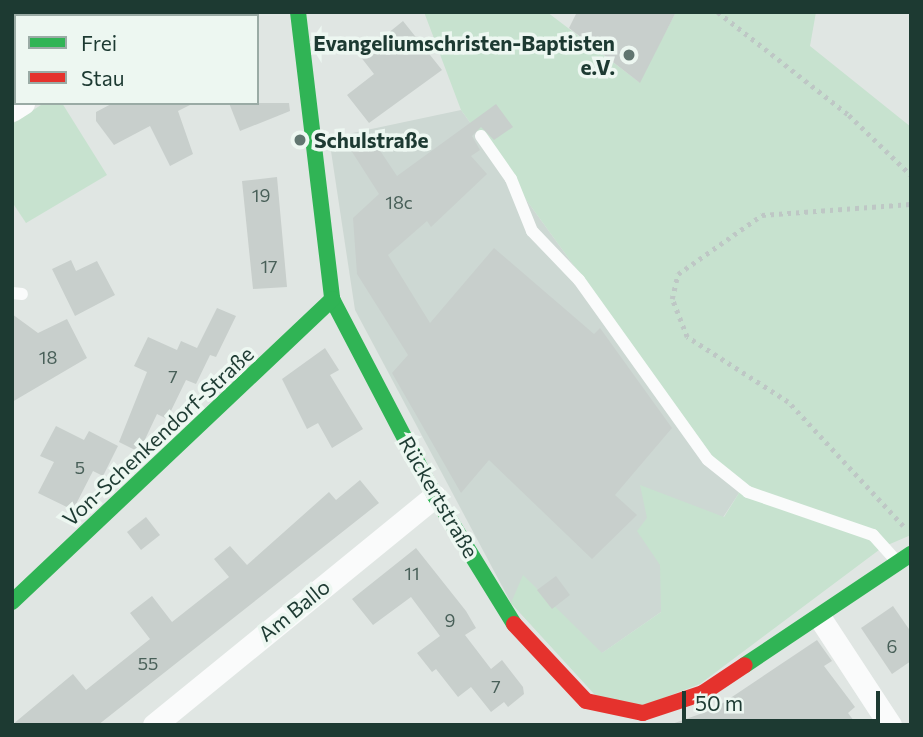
<!DOCTYPE html>
<html>
<head>
<meta charset="utf-8">
<style>
	body { margin:0 }
	#map { position:relative; width:923px; height:737px; overflow:hidden; background:#e0e6e3; font-family:Commissioner,sans-serif }
	div>[style] { position:absolute }
	[style*='--x'] { left:calc(var(--x)*1px); top:calc(var(--y)*1px); width:calc(var(--w)*1px); rotate:calc(var(--a)*1deg) }
	.built>* { inset:0; background:#cdd8d3 }
	.green>* { inset:0; background:#c7e2cf }
	.building>* { inset:0; background:#c8cfcc }
	.path>* { height:4.5px; margin-top:-2.25px; transform-origin:0; background:repeating-linear-gradient(90deg,#bec7c5 0 3.5px,transparent 0 8.5px) }
	.lane>* { height:12px; margin:-6px; padding:0 6px; transform-origin:6px; border-radius:6px; background:#fafbfb }
	.street>* { height:23px; margin:-11.5px; padding:0 11.5px; transform-origin:11.5px; border-radius:11.5px; background:#fafbfb }
	.fast>* { height:16px; margin:-8px; padding:0 8px; transform-origin:8px; border-radius:8px; background:#30b455 }
	.jam>* { height:16px; margin:-8px; padding:0 8px; transform-origin:8px; border-radius:8px; background:#e5322d }
	.dots>* { width:19px; height:19px; translate:-50% -50%; box-sizing:border-box; border:4px solid #edf7f1; border-radius:50% }
	span { translate:-50% -50%; white-space:nowrap; text-align:center; line-height:1.15; -webkit-text-stroke:7px #edf7f1; paint-order:stroke }
	.number-label { font-size:18px; color:#496059 }
	.number-label span { -webkit-text-stroke-width:0 }
	.poi-label { font-size:21px; color:#1d3a32; font-weight:700 }
	.right { translate:-100% -50%; text-align:right }
	.left { translate:0 -50%; text-align:left }
	.street-label { font-size:21px; color:#1d3a32 }
	.frame { position:absolute; inset:0; border:14px solid #1d3a32; pointer-events:none }
	.legend { position:absolute; left:14px; top:14px; width:245px; height:91px; box-sizing:border-box; background:#edf7f1; border:2px solid #9aaba5; margin:0; padding:9px 12px; list-style:none; font-size:21px; color:#1d3a32 }
	.legend li { display:flex; align-items:center; gap:14px; height:35px }
	.legend b { width:35px; border:2px solid #9aaba5 }
	.scale { position:absolute; left:682px; top:691px; width:198px; height:32px; box-sizing:border-box; border:4px solid #1d3a32; border-top:0; padding-left:9px; font-size:21px; line-height:24px; white-space:nowrap; color:#1d3a32; -webkit-text-stroke:5px #edf7f1; paint-order:stroke }
</style>
</head>
<body>
<div id="map">
	<div class="built">
		<div style="clip-path:polygon(461px 110px,739px 493px,661px 612px,575px 672px,511px 603px,355px 310px,329px 138px)"></div>
	</div>
	<div class="green">
		<div style="clip-path:polygon(424px 12px,547px 12px,639px 82px,676px 12px,816px 12px,810px 46px,911px 127px,911px 535px,883px 547px,700px 684px,640px 707px,595px 695px,511px 603px,523px 575px,602px 653px,661px 612px,660px 565px,637px 531px,647px 518px,640px 485px,724px 517px,739px 493px,461px 110px)"></div>
		<div style="clip-path:polygon(44px 103px,62px 103px,107px 175px,26px 223px,12px 202px,12px 124px)"></div>
	</div>
	<div class="building">
		<div style="clip-path:polygon(577px 12px,676px 12px,640px 83px,569px 28px)"></div>
		<div style="clip-path:polygon(403px 21px,442px 70px,369px 123px,347px 95px,374px 74px,360px 56px)"></div>
		<div style="clip-path:polygon(113px 103px,192px 104px,178px 111px,193px 154px,170px 166px,150px 126px,114px 145px,96px 121px,96px 112px)"></div>
		<div style="clip-path:polygon(229px 103px,289px 103px,290px 111px,240px 131px)"></div>
		<div style="clip-path:polygon(496px 104px,513px 127px,494px 140px,481px 127px,472px 136px,480px 150px,471px 156px,487px 174px,431px 227px,427px 221px,388px 255px,430px 323px,494px 248px,594px 334px,600px 328px,672px 428px,615px 495px,637px 515px,592px 559px,489px 460px,461px 493px,392px 373px,408px 355px,357px 274px,353px 218px,379px 194px,347px 144px,367px 131px,397px 176px)"></div>
		<div style="clip-path:polygon(277px 177px,287px 287px,253px 289px,242px 181px)"></div>
		<div style="clip-path:polygon(71px 260px,76px 271px,97px 261px,115px 295px,75px 316px,52px 269px)"></div>
		<div style="clip-path:polygon(217px 308px,236px 316px,216px 357px,210px 355px,196px 384px,186px 380px,167px 419px,157px 414px,139px 452px,119px 442px,147px 372px,134px 366px,148px 337px,177px 350px,181px 341px,197px 348px)"></div>
		<div style="clip-path:polygon(12px 314px,38px 333px,67px 319px,87px 358px,12px 402px)"></div>
		<div style="clip-path:polygon(325px 348px,339px 370px,330px 375px,363px 429px,332px 448px,318px 423px,307px 429px,282px 379px)"></div>
		<div style="clip-path:polygon(56px 426px,84px 440px,89px 431px,118px 446px,103px 476px,93px 471px,73px 510px,38px 493px,54px 462px,40px 456px)"></div>
		<div style="clip-path:polygon(360px 480px,379px 503px,98px 725px,12px 725px,73px 674px,86px 690px,150px 639px,130px 613px,152px 596px,172px 622px,229px 577px,214px 559px,230px 546px,247px 565px,329px 492px,336px 500px)"></div>
		<div style="clip-path:polygon(146px 517px,160px 535px,141px 550px,127px 532px)"></div>
		<div style="clip-path:polygon(416px 548px,466px 611px,476px 628px,465px 635px,491px 669px,502px 660px,523px 687px,524px 694px,508px 707px,504px 702px,491px 712px,471px 687px,458px 697px,436px 669px,432px 672px,417px 653px,440px 636px,411px 597px,373px 625px,352px 599px)"></div>
		<div style="clip-path:polygon(556px 576px,570px 595px,552px 609px,537px 590px)"></div>
		<div style="clip-path:polygon(893px 606px,911px 632px,911px 661px,892px 674px,861px 628px)"></div>
		<div style="clip-path:polygon(817px 640px,832px 661px,824px 666px,855px 707px,848px 713px,857px 725px,669px 725px,714px 709px)"></div>
	</div>
	<div class="path">
		<div style="--x:718;--y:12;--w:167;--a:38.2"></div>
		<div style="--x:849;--y:115;--w:86;--a:44.1"></div>
		<div style="--x:903;--y:526;--w:169;--a:-132.8"></div>
		<div style="--x:788;--y:402;--w:120;--a:-147.2"></div>
		<div style="--x:687;--y:337;--w:41;--a:-111.5"></div>
		<div style="--x:672;--y:299;--w:26;--a:-77"></div>
		<div style="--x:678;--y:274;--w:103;--a:-35.1"></div>
		<div style="--x:762;--y:215;--w:149;--a:-4.2"></div>
	</div>
	<div class="lane">
		<div style="--x:481;--y:136;--w:52;--a:55.1"></div>
		<div style="--x:511;--y:179;--w:56;--a:68"></div>
		<div style="--x:532;--y:231;--w:68;--a:46.2"></div>
		<div style="--x:579;--y:280;--w:221;--a:54.4"></div>
		<div style="--x:708;--y:460;--w:51;--a:38.7"></div>
		<div style="--x:748;--y:492;--w:132;--a:19"></div>
		<div style="--x:873;--y:535;--w:36;--a:48"></div>
		<div style="--x:12;--y:293;--w:10;--a:6"></div>
	</div>
	<div class="street">
		<div style="--x:160;--y:16;--w:7;--a:-34"></div>
		<div style="--x:12;--y:110;--w:13;--a:-32"></div>
		<div style="--x:820;--y:618;--w:128;--a:56.8"></div>
		<div style="--x:154;--y:725;--w:362;--a:-39.2"></div>
	</div>
	<div class="fast">
		<div style="--x:298;--y:12;--w:289;--a:83.2"></div>
		<div style="--x:332;--y:299;--w:222;--a:62.4"></div>
		<div style="--x:435;--y:496;--w:150;--a:58.3"></div>
		<div style="--x:12;--y:602;--w:441;--a:-43.4"></div>
		<div style="--x:745;--y:665;--w:200;--a:-33.8"></div>
	</div>
	<div class="jam">
		<div style="--x:514;--y:624;--w:105;--a:46.9"></div>
		<div style="--x:586;--y:701;--w:58;--a:11.9"></div>
		<div style="--x:643;--y:713;--w:63;--a:-18.4"></div>
		<div style="--x:703;--y:693;--w:50;--a:-33.7"></div>
	</div>
	<div class="dots">
		<div style="left:629px;top:55px;background:#617670"></div>
		<div style="left:300px;top:140px;background:#617670"></div>
	</div>
	<div class="number-label">
		<span style="left:261px;top:195px">19</span>
		<span style="left:399px;top:202px">18c</span>
		<span style="left:269px;top:266px">17</span>
		<span style="left:48px;top:357px">18</span>
		<span style="left:173px;top:376px">7</span>
		<span style="left:80px;top:467px">5</span>
		<span style="left:412px;top:573px">11</span>
		<span style="left:450px;top:620px">9</span>
		<span style="left:892px;top:646px">6</span>
		<span style="left:148px;top:663px">55</span>
		<span style="left:496px;top:686px">7</span>
	</div>
	<div class="poi-label">
		<span class="right" style="left:615px;top:55px">Evangeliumschristen-Baptisten<br>e.V.</span>
		<span class="left" style="left:314px;top:140px">Schulstraße</span>
	</div>
	<div class="street-label">
		<span style="left:158px;top:436px;rotate:-43deg">Von-Schenkendorf-Straße</span>
		<span style="left:439px;top:497px;rotate:60deg">Rückertstraße</span>
		<span style="left:294px;top:610px;rotate:-39deg">Am Ballo</span>
	</div>
	<div class="frame"></div>
	<ul class="legend">
	<li><b style="height:9px;background:#30b455"></b>Frei</li>
	<li><b style="height:9px;background:#e5322d"></b>Stau</li>
	</ul>
	<div class="scale">50 m</div>
</div>
</body>
</html>
